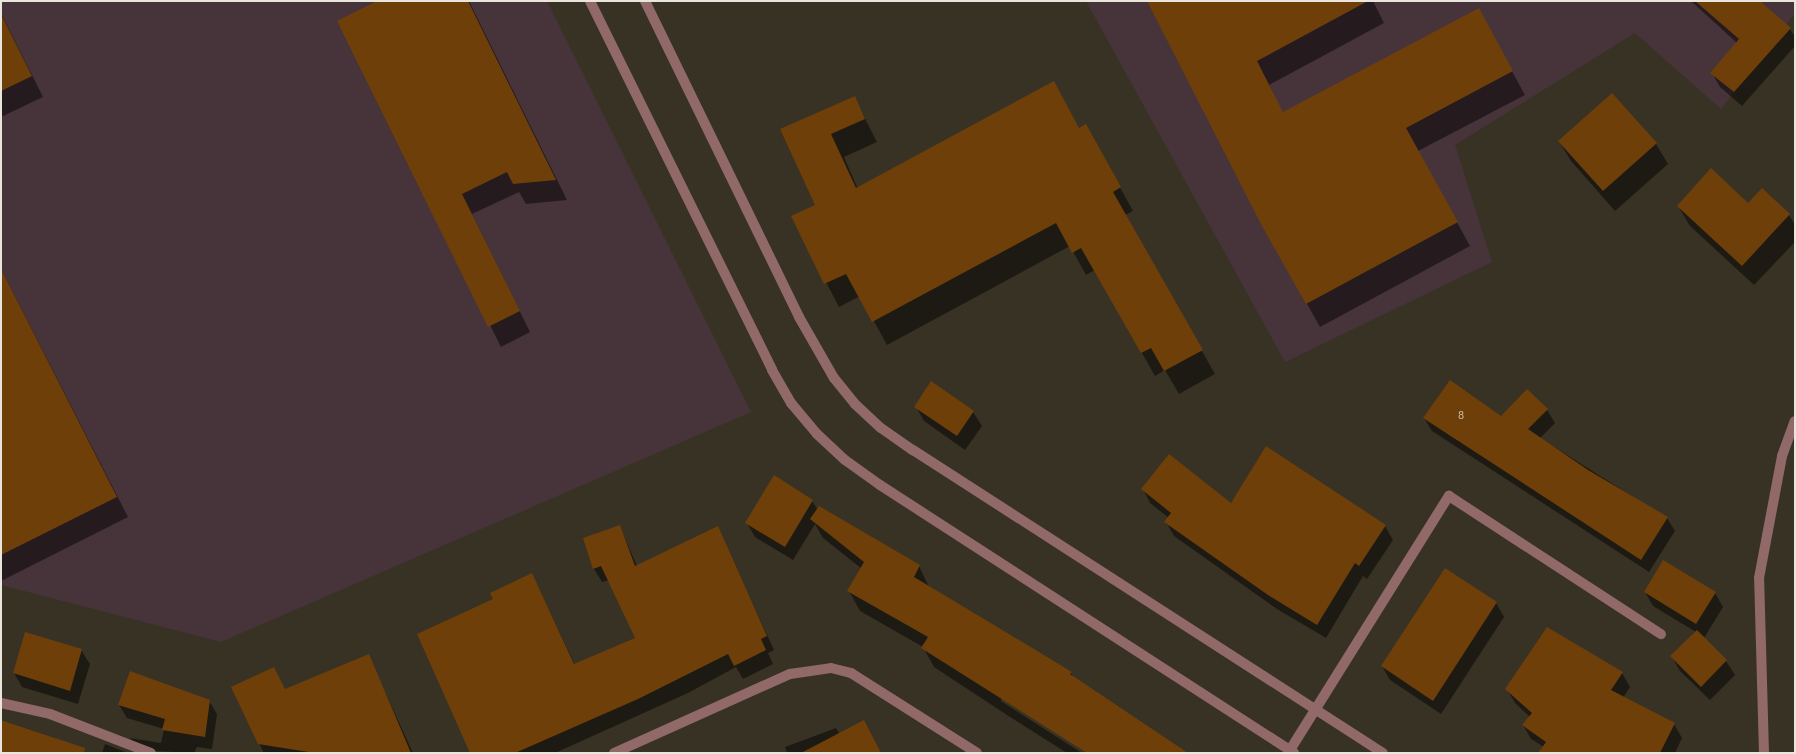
<!DOCTYPE html>
<html>
<head>
<meta charset="utf-8">
<style>
	body { margin:0 }
	#map { position:relative; width:1796px; height:754px; overflow:hidden; background:#383224; font-family:Roboto,sans-serif }
	div>[style] { position:absolute }
	[style*='--x'] { left:calc(var(--x)*1px); top:calc(var(--y)*1px); width:calc(var(--w)*1px); rotate:calc(var(--a)*1deg) }
	.industrial>* { inset:0; background:#47343a }
	.shadow>* { inset:0; background:#0007 }
	.building>* { inset:0; background:#6e3f09 }
	.minor>* { height:10px; margin:-5px; padding:0 5px; transform-origin:5px; border-radius:5px; background:#916969 }
	.tertiary>* { height:10px; margin:-5px; padding:0 5px; transform-origin:5px; border-radius:5px; background:#916969 }
	span { translate:-50% -50%; white-space:nowrap; text-align:center; line-height:1.15; -webkit-text-stroke:4.5px #2e281b; paint-order:stroke }
	.number-label { font-size:11px; color:#cabca8 }
	.number-label span { -webkit-text-stroke-width:0 }
	.frame { position:absolute; inset:0; border:2px solid #e9e6dd; pointer-events:none }
</style>
</head>
<body>
<div id="map">
	<div class="industrial">
		<div style="clip-path:polygon(1px 1px,547px 1px,751px 412px,221px 642px,1px 585px)"></div>
		<div style="clip-path:polygon(1086px 1px,1795px 1px,1795px 13px,1721px 109px,1635px 33px,1455px 145px,1492px 262px,1285px 362px)"></div>
	</div>
	<div class="shadow">
		<div style="clip-path:polygon(380px 1px,469px 1px,567px 200px,526px 204px,519px 192px,472px 214px,530px 332px,501px 347px,338px 21px)"></div>
		<div style="clip-path:polygon(1149px 1px,1373px 1px,1384px 23px,1269px 85px,1283px 113px,1491px 33px,1525px 95px,1418px 151px,1470px 246px,1320px 327px,1263px 226px)"></div>
		<div style="clip-path:polygon(1691px 1px,1758px 1px,1790px 29px,1795px 37px,1795px 46px,1742px 106px,1720px 87px,1712px 73px,1737px 43px)"></div>
		<div style="clip-path:polygon(1px 13px,43px 97px,1px 117px)"></div>
		<div style="clip-path:polygon(854px 97px,877px 142px,844px 157px,858px 189px,1079px 129px,1099px 149px,1133px 211px,1125px 215px,1215px 374px,1179px 394px,1165px 370px,1155px 376px,1095px 270px,1086px 275px,1070px 246px,887px 345px,860px 296px,839px 307px,792px 217px,817px 206px,782px 130px)"></div>
		<div style="clip-path:polygon(1559px 141px,1656px 144px,1668px 164px,1615px 211px,1571px 161px)"></div>
		<div style="clip-path:polygon(1762px 190px,1789px 215px,1795px 225px,1795px 242px,1754px 285px,1690px 226px,1678px 206px,1748px 205px)"></div>
		<div style="clip-path:polygon(1px 269px,128px 517px,1px 581px)"></div>
		<div style="clip-path:polygon(932px 383px,973px 412px,982px 426px,965px 450px,924px 421px,916px 407px)"></div>
		<div style="clip-path:polygon(1547px 410px,1555px 423px,1540px 438px,1667px 518px,1675px 531px,1649px 572px,1432px 431px,1424px 418px,1501px 417px)"></div>
		<div style="clip-path:polygon(1143px 489px,1385px 526px,1393px 540px,1367px 579px,1363px 576px,1326px 638px,1277px 609px,1174px 536px,1166px 522px,1169px 518px,1150px 503px)"></div>
		<div style="clip-path:polygon(812px 501px,818px 510px,919px 566px,929px 587px,1071px 673px,1074px 678px,1001px 698px,1001px 701px,1082px 753px,1067px 753px,1010px 717px,934px 667px,923px 647px,860px 611px,849px 591px,862px 569px,823px 538px,815px 524px,793px 560px,755px 537px,747px 523px)"></div>
		<div style="clip-path:polygon(620px 527px,637px 566px,717px 527px,774px 650px,768px 653px,773px 664px,743px 679px,736px 667px,688px 693px,555px 753px,471px 753px,495px 600px,539px 589px,575px 665px,637px 638px,609px 580px,602px 582px,594px 569px,585px 538px)"></div>
		<div style="clip-path:polygon(1445px 570px,1496px 603px,1504px 617px,1441px 714px,1390px 680px,1382px 666px)"></div>
		<div style="clip-path:polygon(1645px 592px,1715px 593px,1723px 607px,1704px 638px,1726px 661px,1735px 675px,1710px 700px,1680px 671px,1672px 657px,1696px 632px,1653px 606px)"></div>
		<div style="clip-path:polygon(81px 650px,90px 664px,78px 704px,22px 687px,14px 673px)"></div>
		<div style="clip-path:polygon(368px 655px,413px 753px,264px 753px,259px 743px,274px 669px,285px 690px)"></div>
		<div style="clip-path:polygon(1622px 673px,1630px 687px,1623px 698px,1674px 724px,1682px 738px,1675px 753px,1540px 753px,1544px 747px,1531px 739px,1523px 725px,1530px 717px,1515px 703px,1507px 689px)"></div>
		<div style="clip-path:polygon(209px 701px,217px 714px,212px 749px,197px 747px,194px 753px,137px 750px,130px 738px,161px 743px,164px 729px,127px 718px,119px 705px)"></div>
		<div style="clip-path:polygon(1px 720px,55px 738px,61px 749px,1px 753px)"></div>
		<div style="clip-path:polygon(836px 728px,840px 734px,881px 753px,787px 753px,785px 747px)"></div>
		<div style="clip-path:polygon(105px 744px,128px 753px,102px 753px)"></div>
	</div>
	<div class="building">
		<div style="clip-path:polygon(377px 1px,468px 1px,556px 180px,513px 184px,507px 172px,462px 194px,520px 311px,488px 327px,337px 21px)"></div>
		<div style="clip-path:polygon(1147px 1px,1368px 1px,1257px 61px,1283px 112px,1479px 8px,1513px 71px,1406px 128px,1458px 222px,1306px 304px,1262px 226px)"></div>
		<div style="clip-path:polygon(1695px 1px,1760px 1px,1791px 28px,1734px 92px,1710px 73px,1739px 39px)"></div>
		<div style="clip-path:polygon(1px 14px,32px 76px,1px 91px)"></div>
		<div style="clip-path:polygon(1054px 81px,1079px 128px,1086px 124px,1121px 187px,1113px 192px,1203px 350px,1164px 371px,1151px 348px,1141px 353px,1081px 248px,1072px 253px,1056px 223px,872px 322px,846px 274px,824px 284px,791px 216px,815px 205px,780px 129px,855px 96px,865px 119px,831px 134px,856px 188px)"></div>
		<div style="clip-path:polygon(1612px 93px,1657px 143px,1603px 191px,1558px 141px)"></div>
		<div style="clip-path:polygon(1711px 168px,1748px 203px,1762px 188px,1790px 214px,1742px 266px,1677px 206px)"></div>
		<div style="clip-path:polygon(1px 269px,117px 497px,1px 555px)"></div>
		<div style="clip-path:polygon(1450px 380px,1501px 416px,1527px 389px,1548px 409px,1528px 429px,1588px 470px,1668px 517px,1641px 560px,1423px 418px)"></div>
		<div style="clip-path:polygon(931px 381px,974px 411px,957px 436px,914px 407px)"></div>
		<div style="clip-path:polygon(1266px 446px,1386px 525px,1359px 566px,1355px 563px,1317px 625px,1268px 595px,1164px 522px,1171px 513px,1141px 489px,1169px 454px,1231px 503px)"></div>
		<div style="clip-path:polygon(774px 475px,813px 500px,785px 547px,745px 523px)"></div>
		<div style="clip-path:polygon(819px 506px,920px 565px,914px 577px,1072px 672px,1070px 674px,1188px 753px,1087px 753px,921px 648px,928px 637px,847px 591px,864px 562px,810px 519px)"></div>
		<div style="clip-path:polygon(620px 525px,635px 566px,718px 526px,767px 636px,761px 639px,766px 650px,734px 666px,728px 654px,638px 699px,515px 753px,470px 753px,417px 634px,493px 599px,490px 593px,532px 573px,574px 664px,635px 638px,601px 566px,593px 569px,583px 538px)"></div>
		<div style="clip-path:polygon(1663px 560px,1716px 592px,1696px 624px,1644px 592px)"></div>
		<div style="clip-path:polygon(1445px 568px,1497px 602px,1433px 701px,1381px 666px)"></div>
		<div style="clip-path:polygon(1547px 627px,1623px 672px,1611px 690px,1675px 723px,1660px 753px,1538px 753px,1546px 742px,1522px 725px,1532px 713px,1505px 689px)"></div>
		<div style="clip-path:polygon(1697px 630px,1727px 660px,1701px 687px,1670px 656px)"></div>
		<div style="clip-path:polygon(25px 632px,82px 649px,70px 691px,13px 673px)"></div>
		<div style="clip-path:polygon(369px 654px,411px 753px,315px 753px,258px 744px,231px 687px,274px 667px,285px 689px)"></div>
		<div style="clip-path:polygon(130px 671px,210px 700px,205px 737px,162px 730px,165px 719px,118px 705px)"></div>
		<div style="clip-path:polygon(1px 720px,85px 748px,84px 753px,1px 753px)"></div>
		<div style="clip-path:polygon(864px 720px,881px 753px,801px 753px)"></div>
	</div>
	<div class="minor">
		<div style="--x:1;--y:703;--w:50;--a:12.7"></div>
		<div style="--x:50;--y:714;--w:108;--a:21.1"></div>
		<div style="--x:1290;--y:750;--w:300;--a:-58"></div>
		<div style="--x:1449;--y:496;--w:253;--a:33.1"></div>
		<div style="--x:614;--y:753;--w:193;--a:-24.2"></div>
		<div style="--x:790;--y:674;--w:41;--a:-8.3"></div>
		<div style="--x:831;--y:668;--w:21;--a:14"></div>
		<div style="--x:851;--y:673;--w:149;--a:32.4"></div>
	</div>
	<div class="tertiary">
		<div style="--x:590;--y:1;--w:411;--a:63.7"></div>
		<div style="--x:772;--y:370;--w:38;--a:60"></div>
		<div style="--x:791;--y:403;--w:40;--a:50"></div>
		<div style="--x:817;--y:434;--w:38;--a:43"></div>
		<div style="--x:845;--y:460;--w:43;--a:35.5"></div>
		<div style="--x:880;--y:485;--w:493;--a:32.9"></div>
		<div style="--x:645;--y:1;--w:352;--a:64"></div>
		<div style="--x:799;--y:317;--w:70;--a:60.2"></div>
		<div style="--x:834;--y:378;--w:33;--a:51"></div>
		<div style="--x:855;--y:404;--w:35;--a:43"></div>
		<div style="--x:881;--y:428;--w:39;--a:35"></div>
		<div style="--x:913;--y:450;--w:559;--a:32.81"></div>
		<div style="--x:1764;--y:753;--w:175;--a:-91.6"></div>
		<div style="--x:1759;--y:578;--w:124;--a:-79.3"></div>
		<div style="--x:1782;--y:456;--w:37;--a:-70"></div>
	</div>
	<div class="number-label">
		<span style="left:1461px;top:416px">8</span>
	</div>
	<div class="frame"></div>
</div>
</body>
</html>
